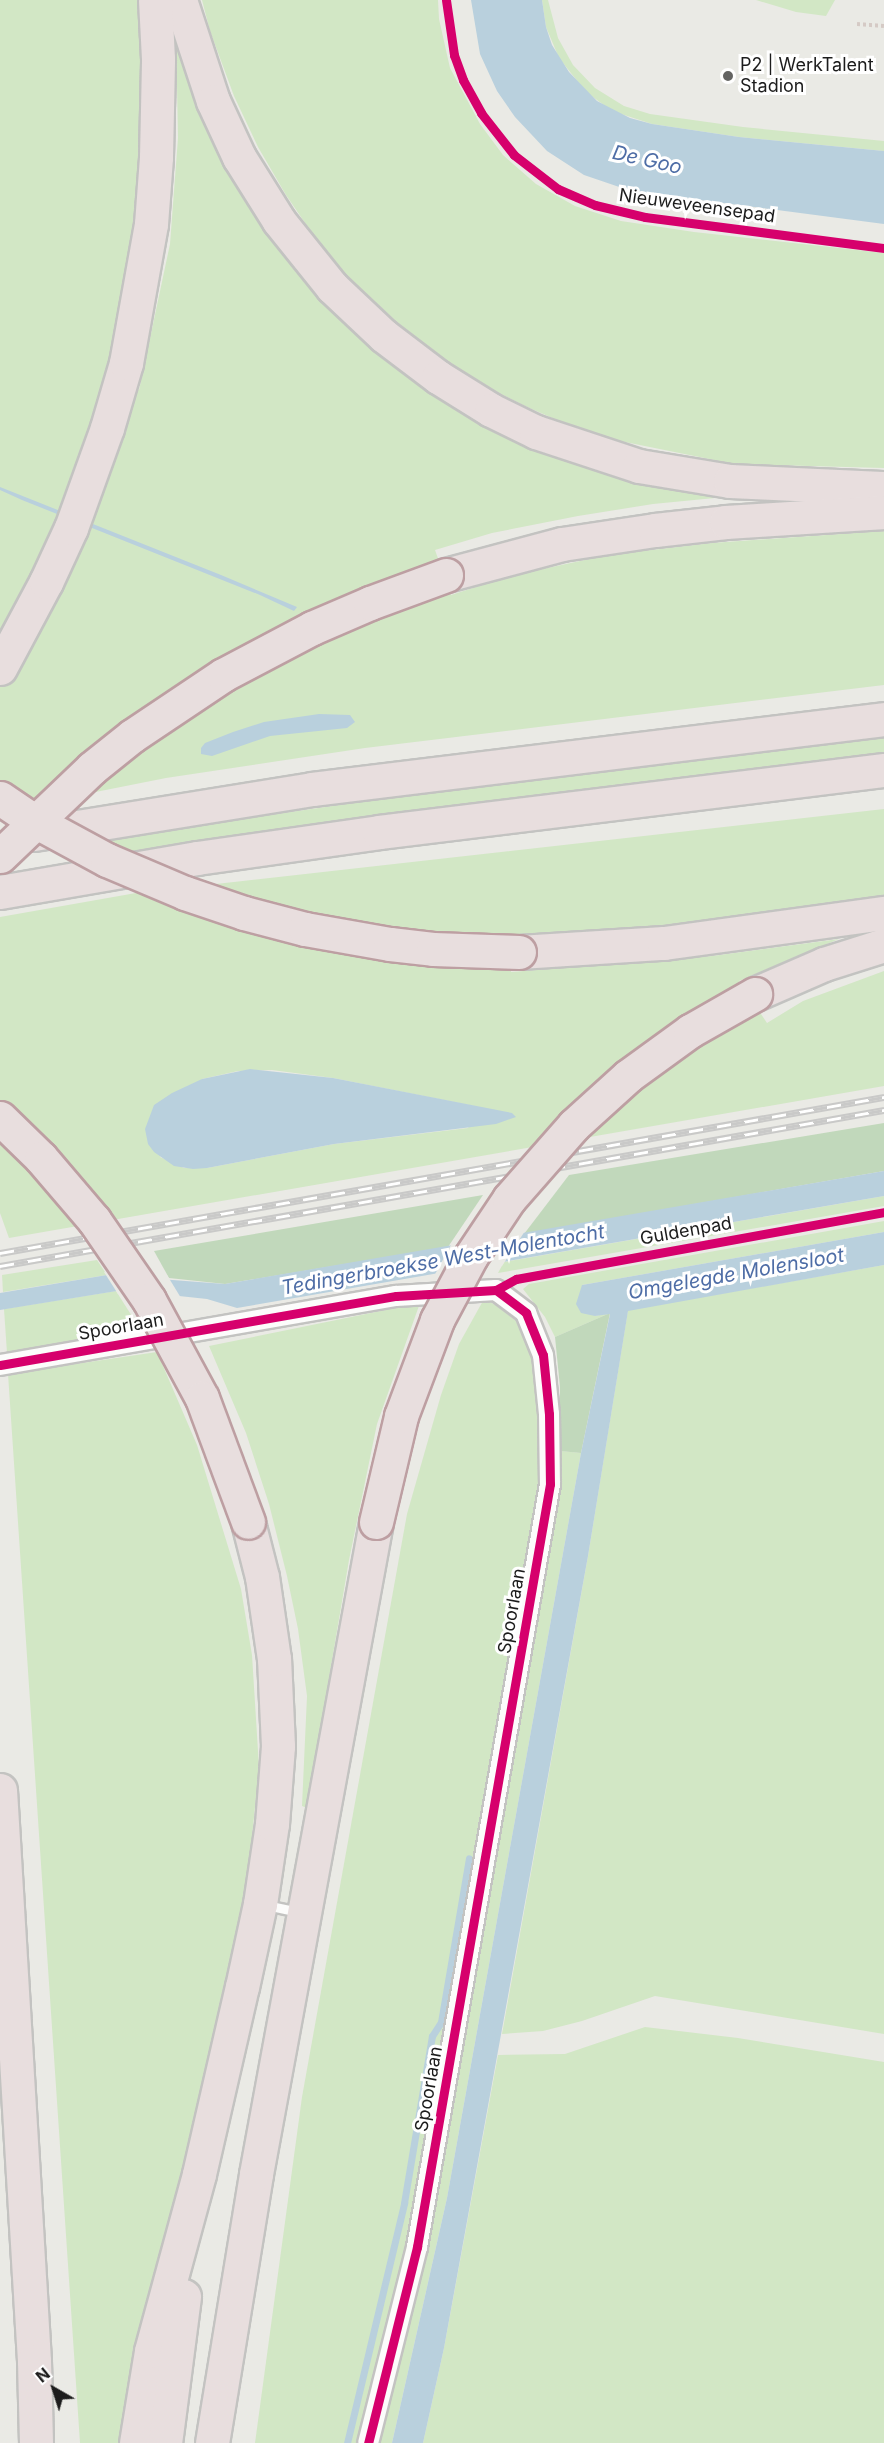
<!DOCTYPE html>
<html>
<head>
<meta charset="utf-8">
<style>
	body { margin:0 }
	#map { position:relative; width:884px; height:2443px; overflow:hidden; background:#eaeae5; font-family:Inter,sans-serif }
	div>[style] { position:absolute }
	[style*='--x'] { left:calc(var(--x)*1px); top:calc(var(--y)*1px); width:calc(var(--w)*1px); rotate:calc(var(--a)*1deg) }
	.grass>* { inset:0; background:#d2e7c5 }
	.forest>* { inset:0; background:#c1d8bb }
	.water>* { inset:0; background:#b9d0dd }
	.pier>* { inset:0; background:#eaeae5 }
	.stream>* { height:7px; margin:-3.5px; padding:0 3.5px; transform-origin:3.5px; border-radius:3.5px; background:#b9d0dd }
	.path>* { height:4px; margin-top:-2px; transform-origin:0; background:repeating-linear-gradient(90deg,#d5cac5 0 3px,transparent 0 6px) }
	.roads { filter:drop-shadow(2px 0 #c3c3c1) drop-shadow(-2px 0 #c3c3c1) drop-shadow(0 2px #c3c3c1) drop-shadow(0 -2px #c3c3c1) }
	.lane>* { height:9px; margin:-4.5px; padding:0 4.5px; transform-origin:4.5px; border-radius:4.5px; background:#fcfcfb }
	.street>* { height:20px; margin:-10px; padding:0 10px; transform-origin:10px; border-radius:10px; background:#fcfcfb }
	.highway>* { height:33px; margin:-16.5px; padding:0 16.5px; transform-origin:16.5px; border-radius:16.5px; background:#e8dede }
	.rail>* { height:7px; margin-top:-3.5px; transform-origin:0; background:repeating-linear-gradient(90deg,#fff 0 14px,#c9c9c8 0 28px); box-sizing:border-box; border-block:2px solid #c9c9c8 }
	.bridges { filter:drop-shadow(2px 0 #bd9fa2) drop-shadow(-2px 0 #bd9fa2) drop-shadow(0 2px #bd9fa2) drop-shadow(0 -2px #bd9fa2) }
	.highway-bridge>* { height:33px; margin:-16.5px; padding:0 16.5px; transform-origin:16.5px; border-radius:16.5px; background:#e8dede }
	.cycleway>* { height:9px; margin:-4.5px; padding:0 4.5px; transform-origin:4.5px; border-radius:4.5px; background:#d6006c }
	.dots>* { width:16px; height:16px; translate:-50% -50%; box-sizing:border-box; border:3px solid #fff; border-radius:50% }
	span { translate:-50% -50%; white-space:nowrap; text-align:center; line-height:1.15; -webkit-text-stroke:6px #fff; paint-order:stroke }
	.poi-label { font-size:18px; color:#1c1c1c }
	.left { translate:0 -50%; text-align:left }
	.street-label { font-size:18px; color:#1c1c1c }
	.water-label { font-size:20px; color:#4e6da6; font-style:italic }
	.north { position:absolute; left:24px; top:2359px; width:60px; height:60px; -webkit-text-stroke:4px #fff; paint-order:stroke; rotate:321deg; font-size:16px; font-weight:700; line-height:24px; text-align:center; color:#1c1c1c }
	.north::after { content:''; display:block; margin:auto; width:21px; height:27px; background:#1c1c1c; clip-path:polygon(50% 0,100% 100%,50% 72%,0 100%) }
</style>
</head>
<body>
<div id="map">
	<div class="grass">
		<div style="clip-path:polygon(0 0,142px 0,145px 161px,109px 381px,139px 390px,170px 244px,178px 138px,177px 85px,170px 0,226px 150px,456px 401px,756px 494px,653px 504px,578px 516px,492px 533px,435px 550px,451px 595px,510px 576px,608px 555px,712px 543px,884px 531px,884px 685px,365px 748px,166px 778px,0 811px)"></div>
		<div style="clip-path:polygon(202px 0,438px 0,439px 19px,450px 68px,480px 124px,503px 155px,536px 184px,575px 206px,621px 221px,694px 232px,884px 253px,884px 468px,734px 464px,620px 441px,568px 425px,525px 406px,483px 385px,440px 357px,400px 325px,342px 271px,316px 239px,286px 195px,258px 147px,234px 96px,210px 31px)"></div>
		<div style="clip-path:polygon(542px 0,548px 0,558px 38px,573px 65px,595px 88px,624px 106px,650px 114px,743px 127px,884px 141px,884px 151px,739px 137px,652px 124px,612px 111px,586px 92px,559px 58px,546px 27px)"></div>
		<div style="clip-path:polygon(756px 0,835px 0,826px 16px,796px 12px)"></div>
		<div style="clip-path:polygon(884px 737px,884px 759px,130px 857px,97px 840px,395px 797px)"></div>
		<div style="clip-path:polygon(evenodd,884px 809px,884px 903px,665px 931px,514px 938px,511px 972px,712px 956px,839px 939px,739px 981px,767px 1023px,803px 1001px,884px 971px,884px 1086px,9px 1238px,0 1213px,0 917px,136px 893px,884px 809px,272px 1070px,333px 1078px,479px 1107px,468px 1128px,334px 1144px,207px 1168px,184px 1168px,160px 1157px,202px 1079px,238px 1071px,272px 1070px)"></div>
		<div style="clip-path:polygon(884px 1196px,884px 1206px,498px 1273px,504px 1262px)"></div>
		<div style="clip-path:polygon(884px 1221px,884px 1232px,582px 1285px,595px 1316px,610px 1313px,555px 1337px,545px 1317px,523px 1289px,529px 1284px)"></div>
		<div style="clip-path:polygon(97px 1260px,107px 1275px,3px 1292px,2px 1275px)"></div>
		<div style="clip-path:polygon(884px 1265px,884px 2034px,655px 1996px,582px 2021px,543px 2031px,502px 2034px,588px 1556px,628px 1310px)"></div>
		<div style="clip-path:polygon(116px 1291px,144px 1335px,7px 1353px,4px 1309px)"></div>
		<div style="clip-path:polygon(484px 1299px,499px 1307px,516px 1321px,531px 1354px,542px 1427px,540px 1501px,412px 2225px,360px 2443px,255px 2443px,302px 2097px,407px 1514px,441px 1395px,459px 1344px)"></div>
		<div style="clip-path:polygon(420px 1303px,377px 1424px,349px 1560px,307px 1808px,302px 1806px,307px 1696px,298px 1629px,287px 1576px,269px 1504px,246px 1433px,209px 1346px)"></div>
		<div style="clip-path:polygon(157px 1352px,197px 1445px,241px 1589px,252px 1655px,259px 1767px,247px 1887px,205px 2073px,129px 2443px,80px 2443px,8px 1374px)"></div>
		<div style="clip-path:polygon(560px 1451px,581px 1453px,447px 2198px,392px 2443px,377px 2443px,427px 2236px,548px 1554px)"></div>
		<div style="clip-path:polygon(645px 2027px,738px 2038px,884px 2062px,884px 2443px,423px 2443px,444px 2348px,498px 2055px,565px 2054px)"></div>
	</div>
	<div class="forest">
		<div style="clip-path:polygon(884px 1123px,884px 1171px,524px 1234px,569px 1175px)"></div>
		<div style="clip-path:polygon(483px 1195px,448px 1247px,225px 1284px,169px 1278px,154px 1251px)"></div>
		<div style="clip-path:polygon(610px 1313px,581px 1453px,560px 1451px,560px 1387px,555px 1337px)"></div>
	</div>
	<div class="water">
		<div style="clip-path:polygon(471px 0,542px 0,546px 27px,552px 45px,569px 72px,597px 101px,630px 118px,652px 124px,739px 137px,884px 151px,884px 224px,631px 191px,584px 175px,547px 151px,515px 117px,497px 91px,480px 54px)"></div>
		<div style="clip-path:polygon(0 487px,221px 575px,297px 607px,294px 611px,260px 595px,22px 500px,0 490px)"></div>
		<div style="clip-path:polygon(319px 714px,350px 715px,355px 722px,347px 728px,270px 736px,212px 756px,201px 754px,201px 748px,205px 743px,233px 732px,264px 722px)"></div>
		<div style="clip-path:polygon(250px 1069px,333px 1078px,512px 1113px,516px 1117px,496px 1124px,334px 1144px,207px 1168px,193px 1169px,174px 1166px,154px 1152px,148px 1144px,145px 1129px,154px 1105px,172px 1093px,202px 1079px)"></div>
		<div style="clip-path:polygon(884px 1171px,884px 1196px,237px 1308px,207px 1299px,123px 1290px,0 1310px,0 1293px,107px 1275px,225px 1284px)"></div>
		<div style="clip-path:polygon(884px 1232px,884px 1265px,628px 1311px,588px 1556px,444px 2348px,423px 2443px,392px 2443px,447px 2198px,581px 1453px,610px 1314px,595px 1316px,581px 1313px,576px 1304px,582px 1285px)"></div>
	</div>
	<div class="pier">
		<div style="clip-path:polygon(525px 1231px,502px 1266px,433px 1278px,452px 1243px)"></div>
		<div style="clip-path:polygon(104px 1272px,167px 1275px,181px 1298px,118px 1294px)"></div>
	</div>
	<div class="stream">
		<div style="--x:347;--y:2443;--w:247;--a:-76.6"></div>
		<div style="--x:404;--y:2203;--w:169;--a:-80.5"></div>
		<div style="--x:432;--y:2036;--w:17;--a:-57"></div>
		<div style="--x:441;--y:2022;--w:166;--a:-80.3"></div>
	</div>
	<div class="path">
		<div style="--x:857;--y:24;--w:27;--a:4"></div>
	</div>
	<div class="roads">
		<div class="lane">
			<div style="--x:266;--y:1905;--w:34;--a:12"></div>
		</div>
		<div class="street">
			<div style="--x:0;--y:1365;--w:402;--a:-9.9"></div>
			<div style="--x:396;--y:1296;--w:100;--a:-3.4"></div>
			<div style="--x:496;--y:1290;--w:38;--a:37"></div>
			<div style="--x:526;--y:1313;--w:45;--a:68"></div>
			<div style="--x:543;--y:1355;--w:59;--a:84.2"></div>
			<div style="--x:549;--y:1414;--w:70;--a:89.2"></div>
			<div style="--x:550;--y:1484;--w:775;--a:99.89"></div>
			<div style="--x:417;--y:2247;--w:202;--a:104"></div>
		</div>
		<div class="highway">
			<div style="--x:180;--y:0;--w:106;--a:71.9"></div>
			<div style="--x:213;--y:101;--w:62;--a:65.1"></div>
			<div style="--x:239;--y:157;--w:75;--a:58"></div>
			<div style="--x:279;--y:221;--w:85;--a:51.2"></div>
			<div style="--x:332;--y:287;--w:71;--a:43.3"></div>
			<div style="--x:384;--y:336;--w:68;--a:37.2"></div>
			<div style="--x:438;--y:377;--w:62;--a:31.9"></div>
			<div style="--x:491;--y:410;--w:50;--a:26.1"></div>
			<div style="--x:536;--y:432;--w:108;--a:18.3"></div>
			<div style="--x:639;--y:466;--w:92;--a:9.4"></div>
			<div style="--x:730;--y:481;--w:154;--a:2.6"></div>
			<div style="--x:446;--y:575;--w:120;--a:-15"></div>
			<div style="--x:562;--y:544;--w:94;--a:-8.6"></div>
			<div style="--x:655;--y:530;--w:71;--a:-6.4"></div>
			<div style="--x:726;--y:522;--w:158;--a:-3.6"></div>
			<div style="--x:0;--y:668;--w:98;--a:-61.9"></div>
			<div style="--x:46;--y:582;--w:60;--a:-65.2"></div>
			<div style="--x:71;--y:528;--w:106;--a:-70.2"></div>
			<div style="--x:107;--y:428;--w:68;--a:-73.7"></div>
			<div style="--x:126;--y:363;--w:141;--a:-79.8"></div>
			<div style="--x:151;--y:224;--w:67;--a:-85.7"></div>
			<div style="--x:156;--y:157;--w:98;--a:-88.8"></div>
			<div style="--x:158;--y:59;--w:59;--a:-92.9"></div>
			<div style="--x:34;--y:834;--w:282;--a:-9.2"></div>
			<div style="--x:312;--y:789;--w:576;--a:-6.98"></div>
			<div style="--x:0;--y:892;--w:200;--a:-9.8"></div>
			<div style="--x:197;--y:858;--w:184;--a:-8.1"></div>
			<div style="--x:379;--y:832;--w:509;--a:-7"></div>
			<div style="--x:519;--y:952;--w:145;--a:-3.6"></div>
			<div style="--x:664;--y:943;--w:222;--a:-7.8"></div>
			<div style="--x:755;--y:994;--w:75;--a:-23.5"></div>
			<div style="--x:824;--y:964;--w:63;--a:-17.6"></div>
			<div style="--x:0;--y:1790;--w:572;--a:86.59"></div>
			<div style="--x:34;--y:2361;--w:82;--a:88.6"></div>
			<div style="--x:136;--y:2443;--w:93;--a:-80.7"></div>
			<div style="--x:151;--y:2351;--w:183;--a:-74.8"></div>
			<div style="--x:199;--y:2174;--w:192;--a:-77.1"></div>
			<div style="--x:242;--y:1987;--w:85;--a:-77.8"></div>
			<div style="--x:260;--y:1904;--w:81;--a:-81.5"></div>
			<div style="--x:272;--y:1824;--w:78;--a:-85.6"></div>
			<div style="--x:278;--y:1746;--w:87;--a:-92.6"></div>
			<div style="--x:274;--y:1659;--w:83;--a:-98.3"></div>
			<div style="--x:262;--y:1577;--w:57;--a:-104.3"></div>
			<div style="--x:165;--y:2443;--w:148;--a:-82.6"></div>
			<div style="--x:212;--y:2443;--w:273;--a:-80.7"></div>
			<div style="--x:256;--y:2174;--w:663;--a:-79.57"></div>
		</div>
	</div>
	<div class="rail">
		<div style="--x:0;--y:1253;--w:898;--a:-10.01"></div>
		<div style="--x:0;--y:1266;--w:898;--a:-10.01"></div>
	</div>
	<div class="bridges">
		<div class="highway-bridge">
			<div style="--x:0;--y:798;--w:40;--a:34"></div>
			<div style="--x:33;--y:820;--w:84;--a:28.4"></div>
			<div style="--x:107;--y:860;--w:85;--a:22.9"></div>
			<div style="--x:185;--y:893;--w:62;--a:18.7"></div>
			<div style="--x:244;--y:913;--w:63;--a:14.7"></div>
			<div style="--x:305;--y:929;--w:86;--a:10"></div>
			<div style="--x:390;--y:944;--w:43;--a:6.6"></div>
			<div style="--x:433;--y:949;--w:86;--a:2"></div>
			<div style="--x:0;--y:856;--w:127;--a:-43.7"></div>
			<div style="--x:92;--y:768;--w:51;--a:-38.7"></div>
			<div style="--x:132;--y:736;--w:110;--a:-33.8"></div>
			<div style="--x:223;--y:675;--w:101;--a:-27.8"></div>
			<div style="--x:312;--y:628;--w:63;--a:-23.3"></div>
			<div style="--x:370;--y:603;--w:81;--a:-20.2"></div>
			<div style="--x:0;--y:1118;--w:57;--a:44.3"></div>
			<div style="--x:41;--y:1158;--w:82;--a:49.5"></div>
			<div style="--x:94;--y:1220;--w:97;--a:55.5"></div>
			<div style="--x:149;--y:1300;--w:111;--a:61.6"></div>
			<div style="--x:202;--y:1398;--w:132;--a:69.6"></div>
			<div style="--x:376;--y:1522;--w:109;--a:-76.7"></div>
			<div style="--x:401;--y:1416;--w:103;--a:-69.4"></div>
			<div style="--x:437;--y:1320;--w:72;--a:-62"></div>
			<div style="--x:471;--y:1256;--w:69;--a:-56.3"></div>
			<div style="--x:509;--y:1199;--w:98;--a:-48.7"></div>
			<div style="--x:574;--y:1125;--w:73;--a:-42.2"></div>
			<div style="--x:628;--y:1076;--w:77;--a:-36"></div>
			<div style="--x:690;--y:1031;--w:75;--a:-29.6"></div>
		</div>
	</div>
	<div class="cycleway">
		<div style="--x:446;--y:0;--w:56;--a:81.7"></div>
		<div style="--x:454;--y:55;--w:27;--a:70"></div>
		<div style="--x:463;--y:80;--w:38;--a:61"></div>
		<div style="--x:481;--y:113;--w:53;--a:51.8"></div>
		<div style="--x:514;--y:155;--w:56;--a:37.7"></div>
		<div style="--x:558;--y:189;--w:40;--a:23.4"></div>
		<div style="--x:595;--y:205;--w:51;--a:13.5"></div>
		<div style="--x:645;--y:217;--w:241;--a:7.4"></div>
		<div style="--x:496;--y:1290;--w:23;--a:-29"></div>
		<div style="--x:516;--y:1279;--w:374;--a:-10.3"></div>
		<div style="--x:0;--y:1365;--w:402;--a:-9.9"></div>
		<div style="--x:396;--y:1296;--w:100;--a:-3.4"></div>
		<div style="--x:496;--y:1290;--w:38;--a:37"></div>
		<div style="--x:526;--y:1313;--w:45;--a:68"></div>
		<div style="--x:543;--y:1355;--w:59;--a:84.2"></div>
		<div style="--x:549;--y:1414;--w:70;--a:89.2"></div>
		<div style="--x:550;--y:1484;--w:775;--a:99.89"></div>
		<div style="--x:417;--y:2247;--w:202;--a:104"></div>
	</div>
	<div class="dots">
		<div style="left:728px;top:76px;background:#646462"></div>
	</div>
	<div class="poi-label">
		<span class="left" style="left:740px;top:76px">P2 | WerkTalent<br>Stadion</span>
	</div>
	<div class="street-label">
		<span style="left:697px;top:206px;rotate:8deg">Nieuweveensepad</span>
		<span style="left:686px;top:1231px;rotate:-10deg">Guldenpad</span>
		<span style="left:121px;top:1327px;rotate:-10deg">Spoorlaan</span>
		<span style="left:512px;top:1611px;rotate:-80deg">Spoorlaan</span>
		<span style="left:429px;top:2089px;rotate:-80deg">Spoorlaan</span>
	</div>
	<div class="water-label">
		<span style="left:647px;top:160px;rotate:13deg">De Goo</span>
		<span style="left:443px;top:1260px;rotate:-10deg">Tedingerbroekse West-Molentocht</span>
		<span style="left:736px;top:1274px;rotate:-10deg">Omgelegde Molensloot</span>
	</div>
	<div class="north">N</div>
</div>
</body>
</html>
